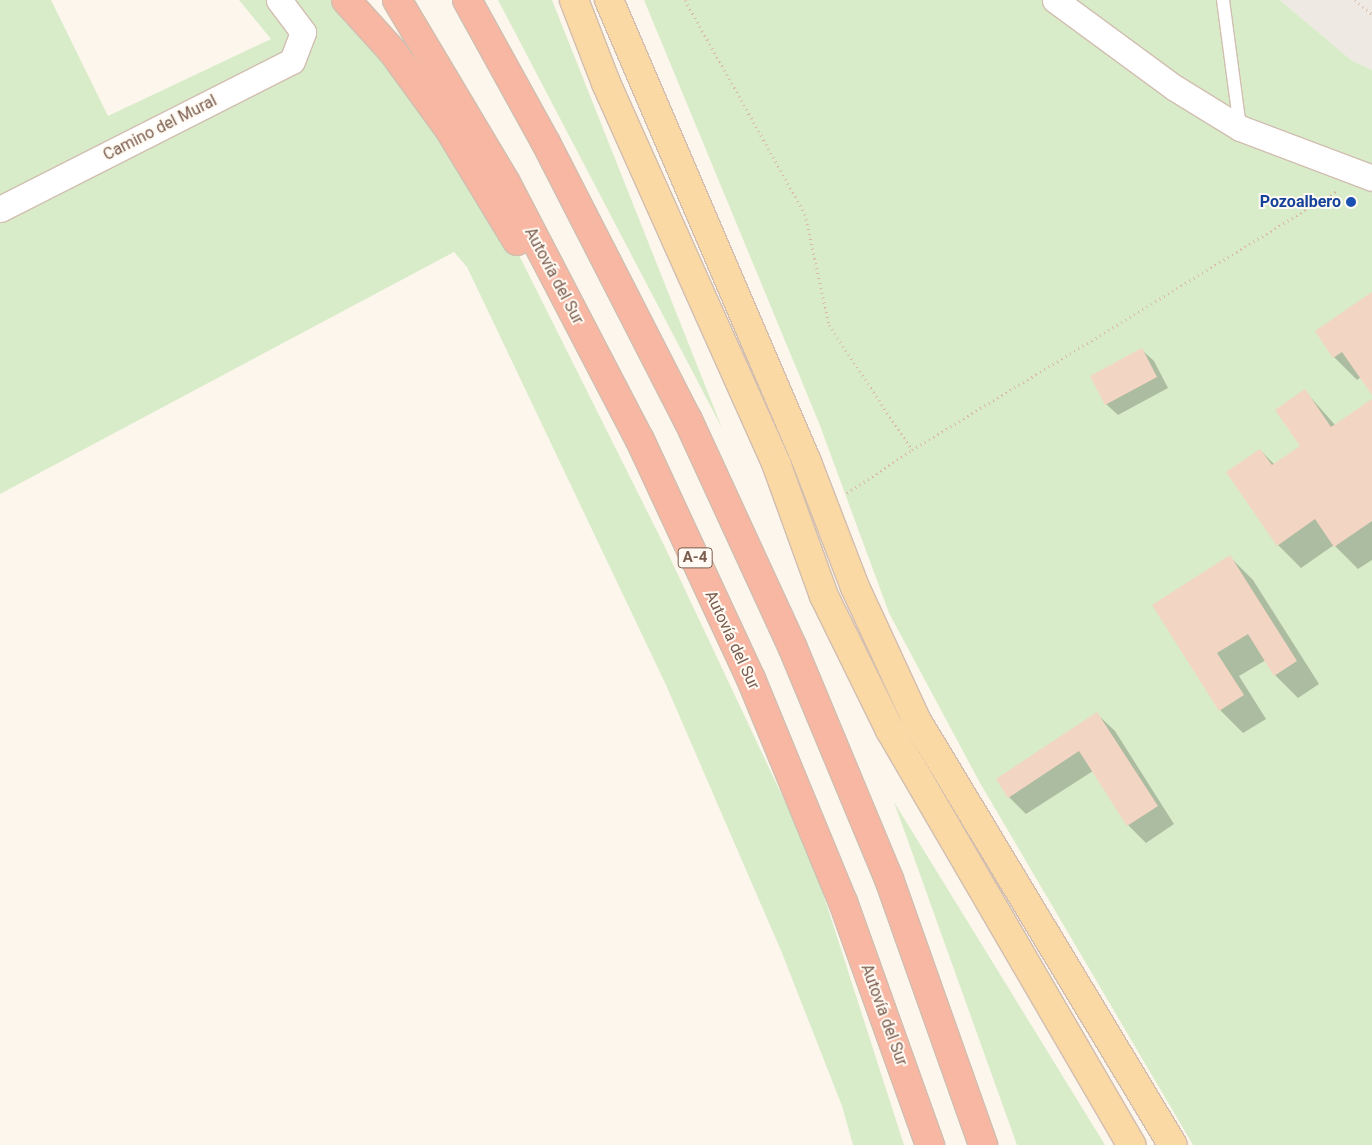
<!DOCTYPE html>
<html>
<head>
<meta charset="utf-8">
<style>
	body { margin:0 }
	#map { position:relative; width:1372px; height:1145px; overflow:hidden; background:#fdf6ec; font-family:Roboto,sans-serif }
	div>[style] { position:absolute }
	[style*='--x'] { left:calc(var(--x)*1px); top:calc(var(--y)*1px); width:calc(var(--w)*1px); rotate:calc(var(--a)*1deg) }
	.industrial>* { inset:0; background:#efe9e4 }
	.green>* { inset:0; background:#d8ecc9 }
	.shadow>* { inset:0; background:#0003 }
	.building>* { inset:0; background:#f3d5c3 }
	.path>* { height:3px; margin-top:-1.5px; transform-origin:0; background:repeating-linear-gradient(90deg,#d9b8a5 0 1px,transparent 0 5px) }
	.roads { filter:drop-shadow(1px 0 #d1beb0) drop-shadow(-1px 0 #d1beb0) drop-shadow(0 1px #d1beb0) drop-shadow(0 -1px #d1beb0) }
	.lane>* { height:12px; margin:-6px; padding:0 6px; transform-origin:6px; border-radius:6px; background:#fff }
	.street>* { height:25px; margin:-12.5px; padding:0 12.5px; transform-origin:12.5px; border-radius:12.5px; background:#fff }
	.primary>* { height:28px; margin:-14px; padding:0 14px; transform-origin:14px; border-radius:14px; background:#fbd9a5 }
	.highway>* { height:28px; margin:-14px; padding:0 14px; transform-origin:14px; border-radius:14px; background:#f7b7a3 }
	.dots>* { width:14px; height:14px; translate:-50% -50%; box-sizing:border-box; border:2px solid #fffaf3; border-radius:50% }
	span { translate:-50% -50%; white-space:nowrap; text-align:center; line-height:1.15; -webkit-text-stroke:4px #fffaf3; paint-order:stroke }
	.shield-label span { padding:1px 4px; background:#fffaf3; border:1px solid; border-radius:4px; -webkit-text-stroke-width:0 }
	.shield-label { font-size:15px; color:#7a5c4d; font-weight:700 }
	.street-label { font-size:16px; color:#7a5c4d }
	.transit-label { font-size:16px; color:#164399; font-weight:700 }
	.right { translate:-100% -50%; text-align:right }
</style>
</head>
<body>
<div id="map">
	<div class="industrial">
		<div style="clip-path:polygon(1280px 0,1372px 0,1372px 70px,1351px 60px)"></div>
	</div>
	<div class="green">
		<div style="clip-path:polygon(0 0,51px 0,108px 116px,271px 39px,239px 0,335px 0,456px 129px,663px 543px,812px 859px,904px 1145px,853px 1145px,842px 1106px,782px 953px,666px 685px,467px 267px,454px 252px,0 494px)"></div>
		<div style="clip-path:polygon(498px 0,552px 0,722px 428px)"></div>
		<div style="clip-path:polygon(644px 0,1280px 0,1351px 60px,1372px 70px,1372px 1145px,1193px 1145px,980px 783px,889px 613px,819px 423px)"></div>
		<div style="clip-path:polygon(894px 802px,1105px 1145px,1017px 1145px)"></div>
	</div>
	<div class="shadow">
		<div style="clip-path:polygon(1372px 293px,1372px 393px,1361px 377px,1357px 380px,1334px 357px)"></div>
		<div style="clip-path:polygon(1142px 350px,1154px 361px,1168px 388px,1118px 415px,1106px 404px)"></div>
		<div style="clip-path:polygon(1305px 391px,1336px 426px,1372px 401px,1372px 560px,1358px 569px,1334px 545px,1301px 568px,1278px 545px,1260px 450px,1275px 465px,1302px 446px)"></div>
		<div style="clip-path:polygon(1230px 557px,1253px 580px,1319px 684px,1298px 698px,1275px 675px,1266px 660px,1239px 676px,1266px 719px,1243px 733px,1220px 710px,1153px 606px)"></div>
		<div style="clip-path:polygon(1097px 714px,1115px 731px,1174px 824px,1146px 843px,1128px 825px,1093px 771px,1026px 814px,1009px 797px)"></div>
	</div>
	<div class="building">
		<div style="clip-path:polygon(1372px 292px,1372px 395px,1342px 352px,1333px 358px,1315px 331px)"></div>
		<div style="clip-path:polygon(1142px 348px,1157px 377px,1105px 405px,1090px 376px)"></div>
		<div style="clip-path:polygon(1305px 389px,1331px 427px,1372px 399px,1372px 521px,1334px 547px,1315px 519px,1277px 546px,1226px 472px,1260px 449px,1272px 465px,1300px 446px,1275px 410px)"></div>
		<div style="clip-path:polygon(1230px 555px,1297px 661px,1274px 676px,1248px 634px,1217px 653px,1244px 695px,1219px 711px,1152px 605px)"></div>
		<div style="clip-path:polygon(1097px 712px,1158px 806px,1127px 826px,1079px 751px,1008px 798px,996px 779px)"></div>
	</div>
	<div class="path">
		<div style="--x:685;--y:0;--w:245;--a:60.7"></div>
		<div style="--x:805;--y:214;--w:114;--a:77.8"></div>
		<div style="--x:829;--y:325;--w:150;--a:56.4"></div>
		<div style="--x:1355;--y:0;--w:22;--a:39"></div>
		<div style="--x:847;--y:493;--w:78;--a:-33.5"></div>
		<div style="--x:912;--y:450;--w:498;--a:-31.4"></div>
	</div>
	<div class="roads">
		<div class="lane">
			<div style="--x:1223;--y:0;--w:129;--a:82.4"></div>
		</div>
		<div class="street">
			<div style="--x:1055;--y:0;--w:149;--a:36.3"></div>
			<div style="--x:1175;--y:88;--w:76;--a:31.6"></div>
			<div style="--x:1240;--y:128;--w:141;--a:20.7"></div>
			<div style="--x:0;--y:209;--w:327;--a:-26.9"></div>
			<div style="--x:292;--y:61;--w:31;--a:-69"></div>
			<div style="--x:303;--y:32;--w:40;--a:-127"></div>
		</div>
		<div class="primary">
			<div style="--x:574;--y:0;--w:89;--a:68.9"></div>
			<div style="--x:606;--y:83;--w:419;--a:65.9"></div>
			<div style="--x:777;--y:466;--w:138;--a:70.1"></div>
			<div style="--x:824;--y:596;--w:149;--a:63.8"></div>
			<div style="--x:890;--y:730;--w:480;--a:59.8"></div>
			<div style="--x:609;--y:0;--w:503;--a:66.8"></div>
			<div style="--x:807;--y:462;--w:134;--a:69"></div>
			<div style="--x:855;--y:587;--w:148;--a:65.2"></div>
			<div style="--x:917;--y:721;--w:495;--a:58.9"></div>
		</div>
		<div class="highway">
			<div style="--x:346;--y:0;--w:70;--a:47.9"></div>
			<div style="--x:393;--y:52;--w:95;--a:54"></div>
			<div style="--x:449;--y:129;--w:131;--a:58.7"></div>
			<div style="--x:397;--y:0;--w:213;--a:59.2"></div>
			<div style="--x:506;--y:183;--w:290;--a:62.5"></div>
			<div style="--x:640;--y:440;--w:264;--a:65.1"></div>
			<div style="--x:751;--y:679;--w:241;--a:67.6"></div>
			<div style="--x:843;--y:902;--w:258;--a:70.3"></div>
			<div style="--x:467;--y:0;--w:163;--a:61.1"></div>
			<div style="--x:546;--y:143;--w:311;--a:62.9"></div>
			<div style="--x:688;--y:420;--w:249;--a:65.3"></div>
			<div style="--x:792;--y:646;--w:252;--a:67.4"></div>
			<div style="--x:889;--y:879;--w:282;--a:70.5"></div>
		</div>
	</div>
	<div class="dots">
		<div style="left:1351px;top:202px;background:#1a4fb4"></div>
	</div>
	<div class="shield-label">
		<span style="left:695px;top:558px">A-4</span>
	</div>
	<div class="street-label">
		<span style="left:160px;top:128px;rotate:-27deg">Camino del Mural</span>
		<span style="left:554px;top:276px;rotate:62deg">Autovía del Sur</span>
		<span style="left:732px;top:640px;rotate:65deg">Autovía del Sur</span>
		<span style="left:884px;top:1015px;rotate:70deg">Autovía del Sur</span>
	</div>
	<div class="transit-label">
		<span class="right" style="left:1341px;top:202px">Pozoalbero</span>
	</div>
</div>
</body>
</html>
